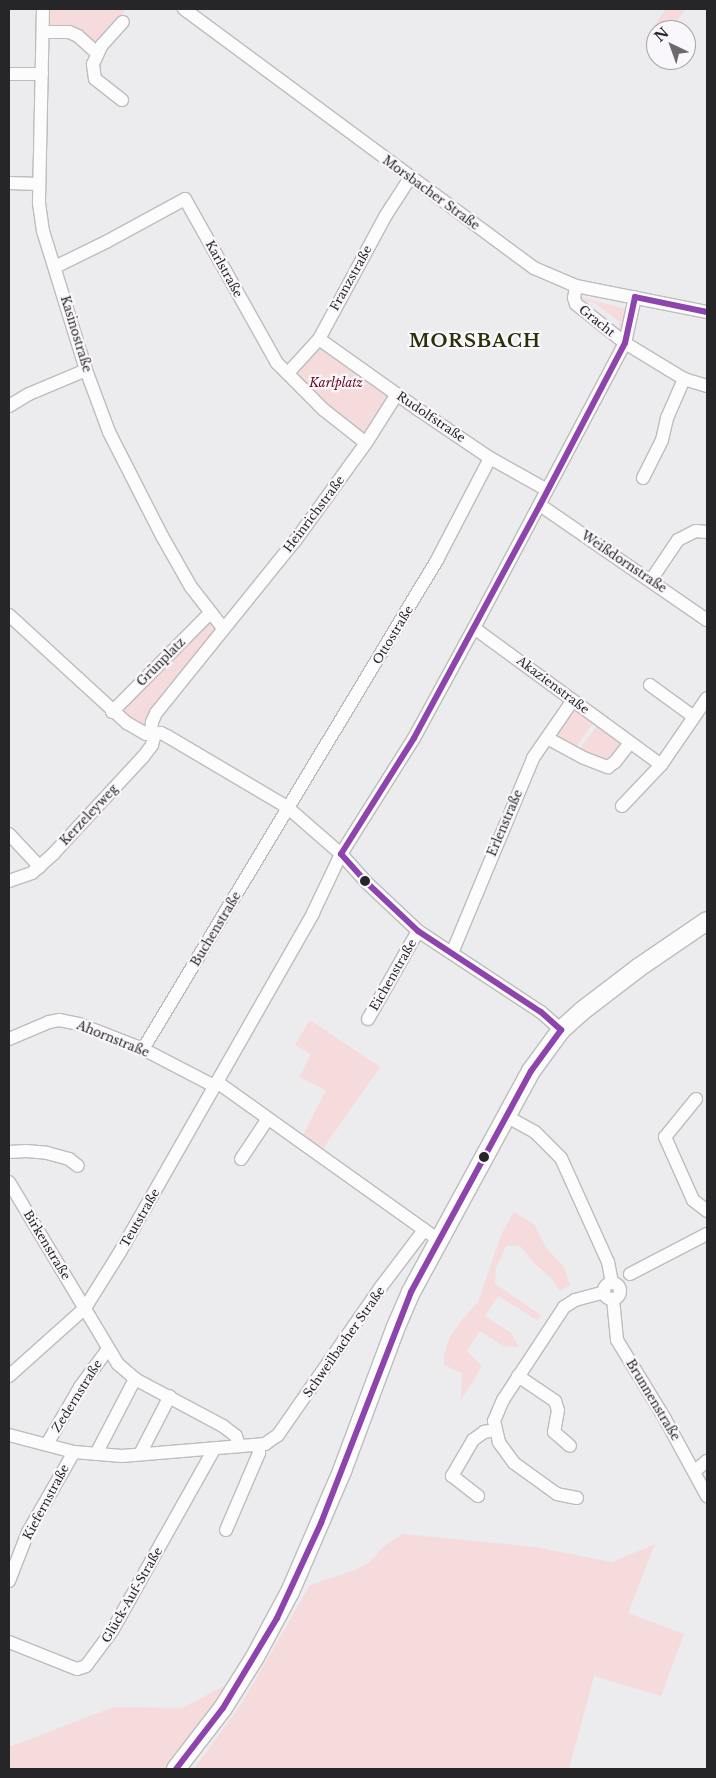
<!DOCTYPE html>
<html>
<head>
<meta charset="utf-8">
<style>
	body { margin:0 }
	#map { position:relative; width:716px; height:1778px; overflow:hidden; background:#ecebed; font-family:"Libre Baskerville",serif }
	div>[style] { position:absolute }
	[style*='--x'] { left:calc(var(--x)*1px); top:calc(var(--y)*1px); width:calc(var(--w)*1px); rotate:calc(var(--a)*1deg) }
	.green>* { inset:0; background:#f5dbdc }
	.roads { filter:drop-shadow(1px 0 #bdbcbe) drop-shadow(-1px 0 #bdbcbe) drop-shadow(0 1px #bdbcbe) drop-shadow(0 -1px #bdbcbe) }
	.street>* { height:12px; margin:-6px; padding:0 6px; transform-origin:6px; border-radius:6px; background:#fcfcfc }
	.street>.ring { margin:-6px; padding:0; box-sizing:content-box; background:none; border:12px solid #fcfcfc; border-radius:50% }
	.secondary>* { height:18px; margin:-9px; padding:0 9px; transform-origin:9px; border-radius:9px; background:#fcfcfc }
	.bus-1>* { height:6px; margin:-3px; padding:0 3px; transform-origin:3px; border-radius:3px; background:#8e44ad }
	.dots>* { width:14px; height:14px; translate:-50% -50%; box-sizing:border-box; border:2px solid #faf7fc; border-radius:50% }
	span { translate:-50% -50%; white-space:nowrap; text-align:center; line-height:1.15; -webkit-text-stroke:4.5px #faf7fc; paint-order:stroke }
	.street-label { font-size:12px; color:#262527 }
	.park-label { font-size:12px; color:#6b061d; font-style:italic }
	.district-label { font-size:18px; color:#2a3108; font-weight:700; letter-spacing:1px }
	.frame { position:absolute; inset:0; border:10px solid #262527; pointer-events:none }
	.north { position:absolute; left:646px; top:20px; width:50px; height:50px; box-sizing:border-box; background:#faf7fc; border:1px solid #a5a3a7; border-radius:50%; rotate:318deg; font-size:14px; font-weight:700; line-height:20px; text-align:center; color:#262527 }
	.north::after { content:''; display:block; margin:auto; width:18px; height:22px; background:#6b6a6c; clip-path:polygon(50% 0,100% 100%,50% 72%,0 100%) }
</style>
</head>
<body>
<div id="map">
	<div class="green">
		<div style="clip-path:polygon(45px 9px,124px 9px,123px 19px,96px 47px,46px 28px)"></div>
		<div style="clip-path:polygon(666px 9px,685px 9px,671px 30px,656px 30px,656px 45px,646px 38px)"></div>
		<div style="clip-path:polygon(581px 297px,626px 309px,621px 330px,618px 330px,620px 322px,590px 300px,587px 308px,579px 299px)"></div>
		<div style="clip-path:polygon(320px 342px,391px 396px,365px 433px,318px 399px,293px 374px)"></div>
		<div style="clip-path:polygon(210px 617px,220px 628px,142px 727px,117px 711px)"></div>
		<div style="clip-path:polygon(576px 710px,594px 722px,575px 748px,557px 737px,557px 733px,572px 712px)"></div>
		<div style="clip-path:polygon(598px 724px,625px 743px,614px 759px,606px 762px,579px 750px)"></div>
		<div style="clip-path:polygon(310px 1020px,380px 1067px,322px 1150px,302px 1137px,326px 1090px,299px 1077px,311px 1054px,295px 1045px)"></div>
		<div style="clip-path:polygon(514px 1212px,534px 1224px,547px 1249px,564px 1267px,570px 1285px,560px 1291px,552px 1279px,534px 1263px,520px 1246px,506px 1246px,496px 1268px,495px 1284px,541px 1315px,537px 1320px,498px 1296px,485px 1316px,511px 1333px,519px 1347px,503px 1346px,480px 1331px,467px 1351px,482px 1366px,461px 1400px,462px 1373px,444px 1365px,444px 1355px,449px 1339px,460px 1322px,478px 1302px,502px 1233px)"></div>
		<div style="clip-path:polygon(403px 1534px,535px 1547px,612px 1562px,655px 1544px,628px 1613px,684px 1634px,661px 1696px,594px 1676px,569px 1769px,194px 1769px,242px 1703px,310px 1585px,355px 1570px,371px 1561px,383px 1547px)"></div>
		<div style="clip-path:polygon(232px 1682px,169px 1769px,9px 1769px,9px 1747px,114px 1707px,182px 1708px)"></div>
	</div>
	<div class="roads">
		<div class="street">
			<div style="--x:43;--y:9;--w:194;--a:91.2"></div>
			<div style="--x:39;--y:203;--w:28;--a:82"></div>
			<div style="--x:43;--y:231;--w:145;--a:72.8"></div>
			<div style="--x:86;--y:370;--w:66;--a:69.6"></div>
			<div style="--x:109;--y:432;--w:117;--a:63"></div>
			<div style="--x:162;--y:536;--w:59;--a:60.4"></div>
			<div style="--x:191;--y:587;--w:52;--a:52"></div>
			<div style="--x:184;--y:9;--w:435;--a:36.5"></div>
			<div style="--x:534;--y:268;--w:46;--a:23.2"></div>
			<div style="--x:576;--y:286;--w:134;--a:11.2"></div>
			<div style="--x:44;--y:32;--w:25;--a:0"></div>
			<div style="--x:69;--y:32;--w:10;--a:24"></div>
			<div style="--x:78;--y:36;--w:25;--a:42"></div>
			<div style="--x:9;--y:74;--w:33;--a:0"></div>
			<div style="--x:122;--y:100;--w:34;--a:-142"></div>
			<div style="--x:95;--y:79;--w:15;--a:-98"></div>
			<div style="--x:93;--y:64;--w:21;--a:-65"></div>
			<div style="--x:102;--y:45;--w:31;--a:-48"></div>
			<div style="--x:9;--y:183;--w:30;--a:2"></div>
			<div style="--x:55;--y:267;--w:57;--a:-26.1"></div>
			<div style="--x:106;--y:242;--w:90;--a:-28.6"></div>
			<div style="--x:185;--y:199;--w:188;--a:60.7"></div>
			<div style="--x:277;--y:363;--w:66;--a:45"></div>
			<div style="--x:324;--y:410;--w:53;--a:38.2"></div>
			<div style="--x:576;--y:286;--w:12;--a:99"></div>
			<div style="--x:574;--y:298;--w:6;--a:72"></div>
			<div style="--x:576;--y:304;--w:63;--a:38.5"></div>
			<div style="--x:625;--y:343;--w:69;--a:31.4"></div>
			<div style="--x:684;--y:379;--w:24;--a:17"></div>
			<div style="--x:319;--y:339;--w:123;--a:35.4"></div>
			<div style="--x:419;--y:410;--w:86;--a:34.1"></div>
			<div style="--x:490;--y:458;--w:65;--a:29.3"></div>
			<div style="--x:288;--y:373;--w:46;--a:-47.6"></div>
			<div style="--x:319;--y:339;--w:141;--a:-61.6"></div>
			<div style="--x:386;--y:215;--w:44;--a:-57"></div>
			<div style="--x:9;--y:406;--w:23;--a:-31"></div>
			<div style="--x:29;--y:394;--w:62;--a:-22.8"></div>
			<div style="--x:643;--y:478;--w:42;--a:-63.4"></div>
			<div style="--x:662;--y:440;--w:23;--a:-77"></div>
			<div style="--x:667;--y:418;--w:43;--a:-66.4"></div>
			<div style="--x:540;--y:505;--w:203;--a:34.6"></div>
			<div style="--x:651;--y:580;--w:48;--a:-56"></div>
			<div style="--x:678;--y:540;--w:20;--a:-27"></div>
			<div style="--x:696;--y:531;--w:11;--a:5"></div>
			<div style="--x:9;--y:615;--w:160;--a:42.5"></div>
			<div style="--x:127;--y:723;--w:22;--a:30"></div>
			<div style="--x:146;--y:734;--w:15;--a:-4"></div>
			<div style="--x:161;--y:733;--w:7;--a:27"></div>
			<div style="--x:167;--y:736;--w:139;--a:30.6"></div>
			<div style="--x:287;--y:807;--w:72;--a:41"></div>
			<div style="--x:341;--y:854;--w:36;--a:48"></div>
			<div style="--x:365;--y:881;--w:73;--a:43.3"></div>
			<div style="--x:418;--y:931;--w:147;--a:33.4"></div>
			<div style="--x:541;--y:1012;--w:27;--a:42"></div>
			<div style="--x:474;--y:628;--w:232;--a:36.2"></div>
			<div style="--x:650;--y:685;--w:54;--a:36"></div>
			<div style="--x:112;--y:712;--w:139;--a:-45.3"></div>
			<div style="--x:151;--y:735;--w:13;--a:-86"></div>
			<div style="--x:152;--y:722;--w:10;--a:-66"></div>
			<div style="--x:156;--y:713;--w:221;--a:-51.1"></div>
			<div style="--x:295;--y:541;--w:121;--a:-54.1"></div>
			<div style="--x:366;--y:443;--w:58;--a:-57.7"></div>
			<div style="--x:547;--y:738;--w:42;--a:28.4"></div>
			<div style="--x:584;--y:758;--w:26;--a:21"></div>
			<div style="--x:608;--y:767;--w:9;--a:-36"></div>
			<div style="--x:615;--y:762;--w:24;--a:-52"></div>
			<div style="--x:622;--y:806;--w:57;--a:-46.4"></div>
			<div style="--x:661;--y:765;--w:81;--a:-55.5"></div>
			<div style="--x:9;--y:834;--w:45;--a:46.8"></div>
			<div style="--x:9;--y:881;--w:24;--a:-19"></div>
			<div style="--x:32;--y:873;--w:30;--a:-42"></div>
			<div style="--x:54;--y:853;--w:131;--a:-47.2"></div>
			<div style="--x:143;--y:757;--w:15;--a:-53"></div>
			<div style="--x:152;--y:745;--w:11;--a:-75"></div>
			<div style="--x:452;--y:953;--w:211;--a:-67.4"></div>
			<div style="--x:533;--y:758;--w:70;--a:-55.4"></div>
			<div style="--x:368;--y:1019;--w:101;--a:-60.4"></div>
			<div style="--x:9;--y:1039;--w:43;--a:-23"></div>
			<div style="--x:49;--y:1022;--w:10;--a:-11"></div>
			<div style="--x:59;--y:1020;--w:20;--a:11"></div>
			<div style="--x:79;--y:1024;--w:69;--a:21.3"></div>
			<div style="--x:143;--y:1049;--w:80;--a:27.5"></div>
			<div style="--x:143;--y:1049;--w:571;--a:-58.98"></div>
			<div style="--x:437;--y:560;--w:115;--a:-62.5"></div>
			<div style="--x:217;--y:1082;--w:262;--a:35.5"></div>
			<div style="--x:696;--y:1099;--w:49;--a:129.2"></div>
			<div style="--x:665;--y:1137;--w:69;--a:66"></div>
			<div style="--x:693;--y:1200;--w:18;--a:38"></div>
			<div style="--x:506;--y:1116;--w:33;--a:29"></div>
			<div style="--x:535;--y:1132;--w:37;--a:45"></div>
			<div style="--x:561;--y:1158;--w:114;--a:65.7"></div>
			<div style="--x:608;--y:1262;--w:20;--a:79"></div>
			<div style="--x:9;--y:1152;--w:17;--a:-3"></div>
			<div style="--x:26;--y:1151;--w:21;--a:5"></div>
			<div style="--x:47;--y:1153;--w:23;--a:15"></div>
			<div style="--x:69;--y:1159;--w:11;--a:38"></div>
			<div style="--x:241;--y:1159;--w:47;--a:-56.3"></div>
			<div style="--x:9;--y:1182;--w:212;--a:59.1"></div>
			<div style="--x:118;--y:1364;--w:23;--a:41"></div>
			<div style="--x:135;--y:1379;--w:100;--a:28.1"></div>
			<div style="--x:223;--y:1426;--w:16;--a:38"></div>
			<div style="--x:236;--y:1436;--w:10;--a:73"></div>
			<div style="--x:630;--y:1274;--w:87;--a:-27.5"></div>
			<div class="ring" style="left:604px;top:1283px;width:4px;height:4px"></div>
			<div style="--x:613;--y:1299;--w:41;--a:84.4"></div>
			<div style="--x:617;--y:1340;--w:92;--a:58.7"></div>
			<div style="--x:665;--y:1419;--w:88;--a:61.4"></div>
			<div style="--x:9;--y:1376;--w:102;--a:-41.8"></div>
			<div style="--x:85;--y:1308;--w:66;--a:-58"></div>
			<div style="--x:120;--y:1252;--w:390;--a:-60.3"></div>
			<div style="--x:313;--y:913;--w:65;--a:-64.6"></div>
			<div style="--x:341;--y:854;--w:137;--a:-57.8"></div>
			<div style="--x:414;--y:738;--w:125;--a:-61.4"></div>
			<div style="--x:474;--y:628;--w:323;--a:-62.1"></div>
			<div style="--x:625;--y:343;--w:47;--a:-77.7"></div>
			<div style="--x:518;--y:1376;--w:45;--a:34"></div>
			<div style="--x:555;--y:1401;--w:9;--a:72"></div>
			<div style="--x:558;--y:1410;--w:22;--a:100"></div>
			<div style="--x:554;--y:1432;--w:21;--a:41"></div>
			<div style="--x:9;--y:1435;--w:67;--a:14.7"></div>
			<div style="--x:74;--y:1452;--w:48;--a:4.8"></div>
			<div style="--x:122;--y:1456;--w:144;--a:-4.8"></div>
			<div style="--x:265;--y:1444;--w:16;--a:-35"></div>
			<div style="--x:278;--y:1435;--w:179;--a:-55.2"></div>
			<div style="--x:380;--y:1288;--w:73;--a:-52.8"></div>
			<div style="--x:47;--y:1444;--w:66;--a:-59.9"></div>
			<div style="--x:80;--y:1387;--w:47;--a:-53.6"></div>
			<div style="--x:96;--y:1454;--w:85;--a:-62.5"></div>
			<div style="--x:140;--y:1454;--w:65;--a:-62.7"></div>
			<div style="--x:695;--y:1471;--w:16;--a:-40"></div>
			<div style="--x:478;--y:1496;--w:33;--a:-142"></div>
			<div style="--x:452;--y:1476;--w:42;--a:-59.7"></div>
			<div style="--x:473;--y:1440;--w:14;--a:-36"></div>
			<div style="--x:484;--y:1432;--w:11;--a:-10"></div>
			<div style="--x:577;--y:1498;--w:20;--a:-169"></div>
			<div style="--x:557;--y:1494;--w:53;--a:-144.2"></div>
			<div style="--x:514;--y:1463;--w:26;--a:-126"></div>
			<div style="--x:499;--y:1442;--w:22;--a:-103"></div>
			<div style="--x:494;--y:1421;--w:23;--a:-67"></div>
			<div style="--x:503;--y:1400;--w:111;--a:-56.7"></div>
			<div style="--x:564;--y:1307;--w:13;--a:-32"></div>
			<div style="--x:575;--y:1300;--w:30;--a:-15"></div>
			<div style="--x:226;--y:1530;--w:84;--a:-66.8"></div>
			<div style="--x:259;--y:1453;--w:7;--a:-98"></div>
			<div style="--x:9;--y:1581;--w:53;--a:-68.8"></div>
			<div style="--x:28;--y:1532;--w:92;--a:-60.1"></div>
			<div style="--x:9;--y:1642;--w:73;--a:21.7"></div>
			<div style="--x:77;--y:1669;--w:9;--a:-18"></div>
			<div style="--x:86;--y:1666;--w:44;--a:-53.4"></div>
			<div style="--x:112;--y:1631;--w:209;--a:-60.7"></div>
		</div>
		<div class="secondary">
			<div style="--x:176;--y:1769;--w:77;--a:-52.4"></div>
			<div style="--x:223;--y:1708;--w:60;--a:-57.9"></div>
			<div style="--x:255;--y:1657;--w:74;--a:-61.7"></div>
			<div style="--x:290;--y:1592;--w:132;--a:-66.7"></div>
			<div style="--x:342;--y:1471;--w:152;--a:-69.5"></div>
			<div style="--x:395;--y:1329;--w:40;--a:-66.6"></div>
			<div style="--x:411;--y:1292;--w:251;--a:-61.5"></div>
			<div style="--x:531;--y:1071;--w:51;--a:-53.8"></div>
			<div style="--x:561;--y:1030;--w:28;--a:-42"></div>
			<div style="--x:582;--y:1011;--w:71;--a:-37.5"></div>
			<div style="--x:638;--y:968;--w:83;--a:-34.3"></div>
		</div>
	</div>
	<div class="bus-1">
		<div style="--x:635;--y:297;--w:74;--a:11.8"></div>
		<div style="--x:341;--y:854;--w:137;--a:-57.8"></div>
		<div style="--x:414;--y:738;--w:265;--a:-61.6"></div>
		<div style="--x:540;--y:505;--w:183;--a:-62.3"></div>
		<div style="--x:625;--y:343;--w:47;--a:-77.7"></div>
		<div style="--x:341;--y:854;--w:36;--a:48"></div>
		<div style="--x:365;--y:881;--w:73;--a:43.3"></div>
		<div style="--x:418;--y:931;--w:147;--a:33.4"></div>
		<div style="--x:541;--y:1012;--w:27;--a:42"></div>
		<div style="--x:176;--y:1769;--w:77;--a:-52.4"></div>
		<div style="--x:223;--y:1708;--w:105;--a:-59"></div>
		<div style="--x:277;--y:1618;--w:105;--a:-65.1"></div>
		<div style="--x:321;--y:1523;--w:248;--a:-68.7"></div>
		<div style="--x:411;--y:1292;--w:251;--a:-61.5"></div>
		<div style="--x:531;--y:1071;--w:51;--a:-53.8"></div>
	</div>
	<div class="dots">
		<div style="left:365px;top:881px;background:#262527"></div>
		<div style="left:484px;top:1157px;background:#262527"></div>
	</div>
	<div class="street-label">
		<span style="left:431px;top:193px;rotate:36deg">Morsbacher Straße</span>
		<span style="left:224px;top:269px;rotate:61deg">Karlstraße</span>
		<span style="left:351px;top:278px;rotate:-61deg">Franzstraße</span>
		<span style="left:597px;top:321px;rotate:39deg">Gracht</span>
		<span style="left:76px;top:334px;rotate:73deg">Kasinostraße</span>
		<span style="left:431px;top:417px;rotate:34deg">Rudolfstraße</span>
		<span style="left:314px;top:514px;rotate:-53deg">Heinrichstraße</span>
		<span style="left:624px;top:562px;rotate:34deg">Weißdornstraße</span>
		<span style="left:393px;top:635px;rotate:-59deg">Ottostraße</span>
		<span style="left:161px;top:662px;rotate:-45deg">Grünplatz</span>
		<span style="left:553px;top:685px;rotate:37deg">Akazienstraße</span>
		<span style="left:89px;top:815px;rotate:-47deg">Kerzeleyweg</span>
		<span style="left:505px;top:823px;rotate:-67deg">Erlenstraße</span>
		<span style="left:216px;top:929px;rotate:-59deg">Buchenstraße</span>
		<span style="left:393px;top:975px;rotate:-60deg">Eichenstraße</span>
		<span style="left:113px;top:1039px;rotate:22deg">Ahornstraße</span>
		<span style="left:140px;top:1218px;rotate:-60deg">Teutstraße</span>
		<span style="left:47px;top:1245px;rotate:59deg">Birkenstraße</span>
		<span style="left:344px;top:1342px;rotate:-55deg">Schweilbacher Straße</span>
		<span style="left:77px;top:1396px;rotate:-58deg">Zedernstraße</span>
		<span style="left:653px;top:1400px;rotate:59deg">Brunnenstraße</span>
		<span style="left:46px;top:1502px;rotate:-62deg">Kiefernstraße</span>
		<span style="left:132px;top:1595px;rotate:-60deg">Glück-Auf-Straße</span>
	</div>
	<div class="park-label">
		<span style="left:336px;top:383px">Karlplatz</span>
	</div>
	<div class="district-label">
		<span style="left:475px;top:341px">MORSBACH</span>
	</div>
	<div class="frame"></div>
	<div class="north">N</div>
</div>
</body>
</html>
